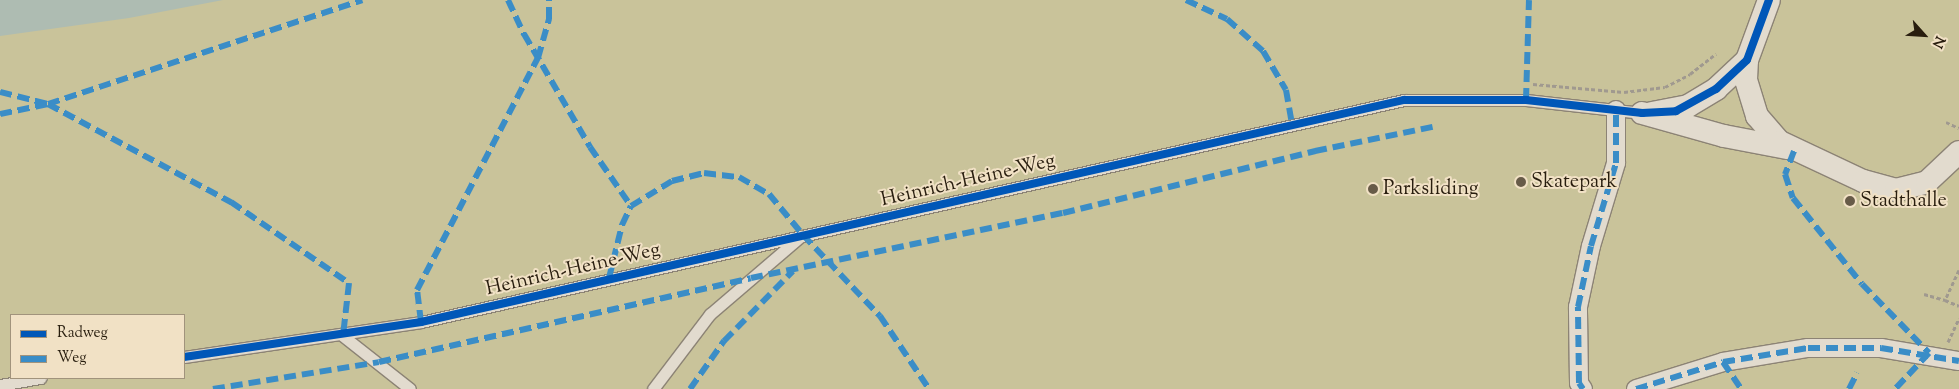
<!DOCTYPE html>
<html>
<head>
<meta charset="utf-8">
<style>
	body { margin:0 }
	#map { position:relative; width:1959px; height:389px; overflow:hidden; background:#dbcdb5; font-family:"Sorts Mill Goudy",serif }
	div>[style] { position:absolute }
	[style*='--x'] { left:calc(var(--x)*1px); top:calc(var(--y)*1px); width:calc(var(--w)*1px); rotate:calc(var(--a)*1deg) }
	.green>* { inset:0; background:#c9c39a }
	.water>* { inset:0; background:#aebcb2 }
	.path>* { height:3px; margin-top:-1.5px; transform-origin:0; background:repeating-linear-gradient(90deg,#a0998f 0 4px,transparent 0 6.5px) }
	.roads { filter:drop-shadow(1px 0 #8c8375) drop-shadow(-1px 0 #8c8375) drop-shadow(0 1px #8c8375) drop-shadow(0 -1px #8c8375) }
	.service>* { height:11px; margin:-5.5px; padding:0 5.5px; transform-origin:5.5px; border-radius:5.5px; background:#e2dbce }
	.pedestrian>* { height:18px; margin:-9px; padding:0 9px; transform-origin:9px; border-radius:9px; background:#e2dbce }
	.minor>* { height:22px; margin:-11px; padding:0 11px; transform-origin:11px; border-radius:11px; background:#e2dbce }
	.quiet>* { height:6px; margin-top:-3px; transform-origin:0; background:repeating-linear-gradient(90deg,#3a8dc7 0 12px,transparent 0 18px) }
	.cycleway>* { height:8px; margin:-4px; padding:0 4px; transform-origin:4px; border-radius:4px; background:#0057b8 }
	.dots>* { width:14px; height:14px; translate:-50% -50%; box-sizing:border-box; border:2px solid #f1e1c5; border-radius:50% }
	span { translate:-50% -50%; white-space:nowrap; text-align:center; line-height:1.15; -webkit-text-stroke:4px #f1e1c5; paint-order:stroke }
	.street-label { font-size:20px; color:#281d0e }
	.poi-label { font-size:20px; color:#281d0e }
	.left { translate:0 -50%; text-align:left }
	.legend { position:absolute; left:10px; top:314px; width:175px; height:65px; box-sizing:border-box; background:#f1e1c5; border:1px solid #a1937c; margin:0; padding:6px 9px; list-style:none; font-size:15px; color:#281d0e }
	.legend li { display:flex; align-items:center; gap:10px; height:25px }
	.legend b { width:25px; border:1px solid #a1937c }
	.north { position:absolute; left:1899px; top:10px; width:50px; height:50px; -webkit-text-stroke:4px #f1e1c5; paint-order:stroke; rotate:116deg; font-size:14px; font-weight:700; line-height:20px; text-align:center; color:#281d0e }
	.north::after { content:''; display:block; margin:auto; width:18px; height:22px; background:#281d0e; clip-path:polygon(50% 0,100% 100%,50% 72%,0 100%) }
</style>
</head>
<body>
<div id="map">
	<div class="green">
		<div style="clip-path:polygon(evenodd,0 0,1959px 0,1959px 389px,0 389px,0 0,11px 315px,184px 315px,184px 378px,11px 378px,11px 315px)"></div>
	</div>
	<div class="water">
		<div style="clip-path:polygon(0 0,223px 0,129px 18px,0 36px)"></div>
	</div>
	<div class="path">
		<div style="--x:1533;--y:84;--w:91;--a:5"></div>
		<div style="--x:1624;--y:92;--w:41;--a:-7"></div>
		<div style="--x:1665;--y:87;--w:28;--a:-27"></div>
		<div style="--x:1690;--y:74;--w:33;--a:-38"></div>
		<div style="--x:1946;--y:122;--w:14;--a:25"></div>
		<div style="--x:1959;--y:270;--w:33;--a:115"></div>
		<div style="--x:1945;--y:300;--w:15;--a:23"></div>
		<div style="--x:1924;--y:294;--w:22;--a:16"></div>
		<div style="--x:1948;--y:342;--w:26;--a:-65"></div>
	</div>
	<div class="roads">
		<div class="service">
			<div style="--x:343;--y:336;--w:85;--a:38.3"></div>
			<div style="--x:184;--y:357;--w:240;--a:-8.4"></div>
			<div style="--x:421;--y:322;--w:1008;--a:-12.73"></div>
			<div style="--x:1404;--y:100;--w:122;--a:0"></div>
			<div style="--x:1526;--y:100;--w:117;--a:6.4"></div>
			<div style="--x:0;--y:385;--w:41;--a:-9.9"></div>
			<div style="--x:653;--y:389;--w:94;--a:-52.8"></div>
			<div style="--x:710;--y:314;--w:120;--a:-40.6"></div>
		</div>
		<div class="pedestrian">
			<div style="--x:1583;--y:389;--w:7;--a:-124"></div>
			<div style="--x:1579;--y:383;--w:76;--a:-90.8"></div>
			<div style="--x:1578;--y:307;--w:62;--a:-78"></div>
			<div style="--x:1591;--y:246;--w:87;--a:-73.2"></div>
			<div style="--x:1616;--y:163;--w:53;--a:-90"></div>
			<div style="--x:1636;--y:389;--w:91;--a:-17.2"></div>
			<div style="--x:1723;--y:362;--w:86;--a:-9.4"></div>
			<div style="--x:1808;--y:348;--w:73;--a:0"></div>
			<div style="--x:1881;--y:348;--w:79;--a:9.5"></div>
		</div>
		<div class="minor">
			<div style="--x:1769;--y:0;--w:64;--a:110.1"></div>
			<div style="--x:1747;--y:60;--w:20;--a:93"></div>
			<div style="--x:1746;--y:80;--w:38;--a:73"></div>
			<div style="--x:1757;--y:116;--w:35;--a:49"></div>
			<div style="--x:1780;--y:142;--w:92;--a:25.2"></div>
			<div style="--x:1863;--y:181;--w:34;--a:15"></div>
			<div style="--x:1896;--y:190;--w:32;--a:-14"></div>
			<div style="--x:1927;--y:182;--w:44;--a:-43.2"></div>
			<div style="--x:1642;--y:113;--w:85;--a:15.7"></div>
			<div style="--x:1724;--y:136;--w:64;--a:10.8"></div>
			<div style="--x:1652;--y:113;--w:37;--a:-11"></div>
			<div style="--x:1688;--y:106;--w:33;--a:-31"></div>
			<div style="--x:1716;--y:89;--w:42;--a:-43.1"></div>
		</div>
	</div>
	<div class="quiet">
		<div style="--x:508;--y:0;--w:38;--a:65"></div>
		<div style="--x:524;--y:34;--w:131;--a:59.7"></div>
		<div style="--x:590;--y:147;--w:72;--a:55.2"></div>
		<div style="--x:1186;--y:0;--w:45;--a:24.9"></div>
		<div style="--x:1227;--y:19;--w:48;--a:41.6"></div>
		<div style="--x:1263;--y:51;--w:45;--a:59.5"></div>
		<div style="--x:1286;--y:90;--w:34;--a:80"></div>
		<div style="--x:0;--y:92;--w:49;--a:14"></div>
		<div style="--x:48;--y:104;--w:208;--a:28.2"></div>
		<div style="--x:231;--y:202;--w:143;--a:34.5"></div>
		<div style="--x:349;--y:283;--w:53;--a:96.5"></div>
		<div style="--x:1526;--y:100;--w:100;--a:-88.3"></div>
		<div style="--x:0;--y:114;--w:49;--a:-11.8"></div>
		<div style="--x:48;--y:104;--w:331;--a:-18.3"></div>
		<div style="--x:1794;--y:151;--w:25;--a:111"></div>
		<div style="--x:1785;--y:174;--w:25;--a:72"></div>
		<div style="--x:1793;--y:198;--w:110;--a:51.3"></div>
		<div style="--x:1862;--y:284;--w:96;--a:45.8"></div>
		<div style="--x:1929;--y:353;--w:50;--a:133.4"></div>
		<div style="--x:609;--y:278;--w:55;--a:-76.2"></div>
		<div style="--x:622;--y:225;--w:21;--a:-65"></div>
		<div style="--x:631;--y:206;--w:48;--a:-31.4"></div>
		<div style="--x:672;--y:181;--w:33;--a:-14"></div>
		<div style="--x:704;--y:173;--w:35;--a:7"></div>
		<div style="--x:739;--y:177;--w:34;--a:30"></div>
		<div style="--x:769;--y:194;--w:53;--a:50.3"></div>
		<div style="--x:803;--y:235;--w:112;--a:46.5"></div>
		<div style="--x:880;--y:316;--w:88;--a:56.1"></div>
		<div style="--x:421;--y:322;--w:32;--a:-97"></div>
		<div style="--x:417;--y:290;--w:262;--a:-62.5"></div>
		<div style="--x:538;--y:58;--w:41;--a:-74.2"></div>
		<div style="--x:549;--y:19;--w:19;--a:-90"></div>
		<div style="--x:1723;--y:362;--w:32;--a:56"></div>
		<div style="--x:213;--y:389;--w:168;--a:-9.2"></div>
		<div style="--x:379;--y:362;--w:381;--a:-12.7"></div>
		<div style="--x:751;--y:278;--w:319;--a:-11.8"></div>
		<div style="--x:1063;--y:213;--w:260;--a:-13.8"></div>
		<div style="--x:1315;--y:151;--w:125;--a:-11.6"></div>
		<div style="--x:690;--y:389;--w:59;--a:-54.7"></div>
		<div style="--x:724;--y:341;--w:98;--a:-45.4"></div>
		<div style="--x:1583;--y:389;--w:7;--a:-124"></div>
		<div style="--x:1579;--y:383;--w:76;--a:-90.8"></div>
		<div style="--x:1578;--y:307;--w:62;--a:-78"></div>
		<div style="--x:1591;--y:246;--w:87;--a:-73.2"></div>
		<div style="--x:1616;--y:163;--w:53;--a:-90"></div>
		<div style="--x:1636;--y:389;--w:91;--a:-17.2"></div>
		<div style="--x:1723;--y:362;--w:86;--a:-9.4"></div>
		<div style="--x:1808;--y:348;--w:73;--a:0"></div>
		<div style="--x:1881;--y:348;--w:79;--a:9.5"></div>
		<div style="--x:1849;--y:389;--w:18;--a:-63"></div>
	</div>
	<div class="cycleway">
		<div style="--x:184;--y:357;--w:240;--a:-8.4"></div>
		<div style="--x:421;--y:322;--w:1008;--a:-12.73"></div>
		<div style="--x:1404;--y:100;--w:122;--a:0"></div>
		<div style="--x:1526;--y:100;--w:117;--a:6.4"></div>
		<div style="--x:1642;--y:113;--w:34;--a:-3"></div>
		<div style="--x:1676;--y:111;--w:46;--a:-28.8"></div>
		<div style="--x:1716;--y:89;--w:42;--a:-43.1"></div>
		<div style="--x:1747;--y:60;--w:64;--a:-69.9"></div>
	</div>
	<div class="dots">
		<div style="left:1521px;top:182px;background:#675b48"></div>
		<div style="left:1373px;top:189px;background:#675b48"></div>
		<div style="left:1850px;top:201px;background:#675b48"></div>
	</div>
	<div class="street-label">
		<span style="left:968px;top:181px;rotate:-13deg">Heinrich-Heine-Weg</span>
		<span style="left:573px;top:270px;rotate:-13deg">Heinrich-Heine-Weg</span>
	</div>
	<div class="poi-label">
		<span class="left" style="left:1531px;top:182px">Skatepark</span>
		<span class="left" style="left:1383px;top:189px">Parksliding</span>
		<span class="left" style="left:1860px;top:201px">Stadthalle</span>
	</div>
	<ul class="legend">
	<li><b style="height:6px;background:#0057b8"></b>Radweg</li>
	<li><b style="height:6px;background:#3a8dc7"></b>Weg</li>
	</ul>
	<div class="north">N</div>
</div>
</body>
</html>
